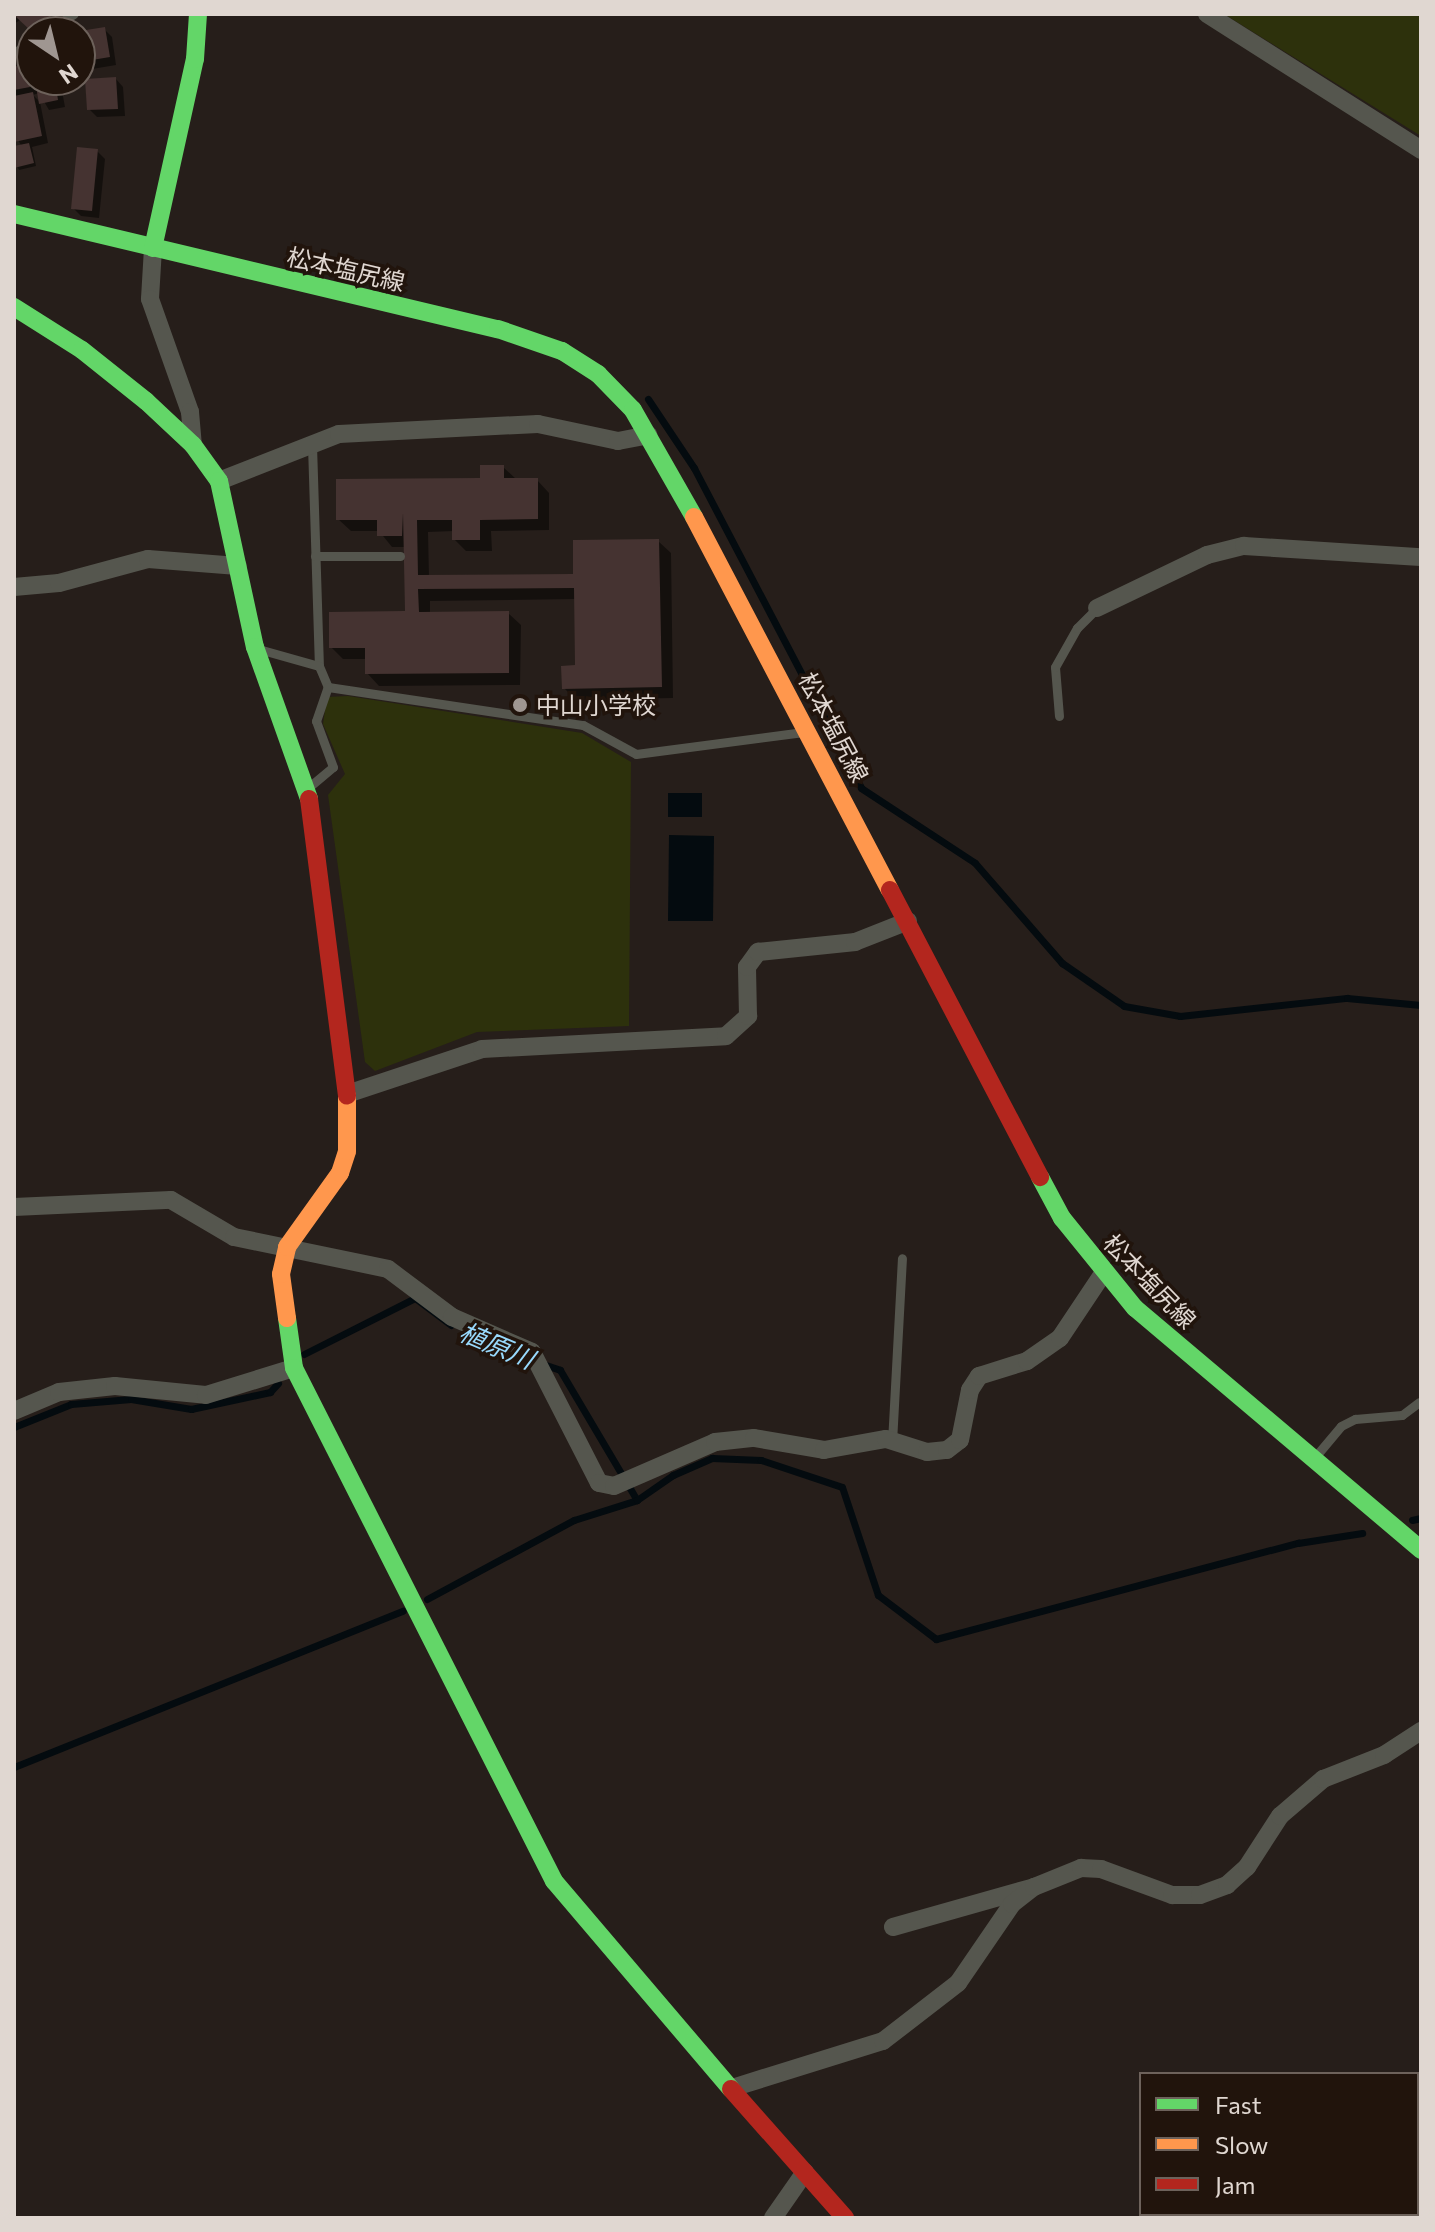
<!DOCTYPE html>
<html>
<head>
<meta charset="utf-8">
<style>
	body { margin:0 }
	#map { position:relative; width:1435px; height:2232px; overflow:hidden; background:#261e1a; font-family:Commissioner,"Noto Sans JP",sans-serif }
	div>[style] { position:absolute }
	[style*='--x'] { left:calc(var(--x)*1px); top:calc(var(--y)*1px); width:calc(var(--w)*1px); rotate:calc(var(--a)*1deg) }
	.green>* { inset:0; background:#2d310c }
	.water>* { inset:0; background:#040b0f }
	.shadow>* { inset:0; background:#0007 }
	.stream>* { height:7px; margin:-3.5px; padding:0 3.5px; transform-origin:3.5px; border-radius:3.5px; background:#040b0f }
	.building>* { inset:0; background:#453331 }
	.lane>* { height:9px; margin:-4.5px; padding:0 4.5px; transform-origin:4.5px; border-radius:4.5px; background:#55564e }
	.street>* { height:18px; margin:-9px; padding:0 9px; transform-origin:9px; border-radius:9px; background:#55564e }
	.fast>* { height:18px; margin:-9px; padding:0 9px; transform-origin:9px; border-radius:9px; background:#63d668 }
	.slow>* { height:18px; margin:-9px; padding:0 9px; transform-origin:9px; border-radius:9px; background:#ff974d }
	.jam>* { height:18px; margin:-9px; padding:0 9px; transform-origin:9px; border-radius:9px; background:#b3261e }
	.dots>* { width:22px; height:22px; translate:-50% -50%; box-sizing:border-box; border:4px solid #21140c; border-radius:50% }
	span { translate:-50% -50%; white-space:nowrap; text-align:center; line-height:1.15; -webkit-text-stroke:7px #21140c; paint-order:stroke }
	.street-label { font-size:24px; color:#e0d7d1 }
	.poi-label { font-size:24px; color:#e0d7d1 }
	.left { translate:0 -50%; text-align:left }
	.water-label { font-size:26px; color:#98d9fc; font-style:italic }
	.frame { position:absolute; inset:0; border:16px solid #e0d7d1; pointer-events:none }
	.legend { position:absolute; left:1139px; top:2072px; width:280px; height:144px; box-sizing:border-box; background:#21140c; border:2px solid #6d625b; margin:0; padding:10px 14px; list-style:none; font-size:24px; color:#e0d7d1 }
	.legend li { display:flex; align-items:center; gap:16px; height:40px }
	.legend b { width:40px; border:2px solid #6d625b }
	.north { position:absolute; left:16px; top:16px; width:80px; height:80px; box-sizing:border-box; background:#21140c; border:2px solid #6d625b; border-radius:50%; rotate:145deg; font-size:22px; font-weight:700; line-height:32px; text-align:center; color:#e0d7d1 }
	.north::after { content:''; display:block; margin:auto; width:28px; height:36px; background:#9f9691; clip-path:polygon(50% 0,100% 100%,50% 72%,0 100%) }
</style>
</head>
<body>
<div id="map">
	<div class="green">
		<div style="clip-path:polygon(1224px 14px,1421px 14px,1421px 136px,1232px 19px)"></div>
		<div style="clip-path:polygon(348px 696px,582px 733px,631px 762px,629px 1026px,477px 1032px,375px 1071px,365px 1062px,328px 795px,345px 774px,323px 724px,327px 697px)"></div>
	</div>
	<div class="water">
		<div style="clip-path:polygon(668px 793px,702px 793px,702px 817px,668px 817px)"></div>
		<div style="clip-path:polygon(669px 835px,714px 836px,713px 921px,668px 921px)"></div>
	</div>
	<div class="shadow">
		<div style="clip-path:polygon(14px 14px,59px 14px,64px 20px,48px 32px,35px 32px,23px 18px,14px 24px)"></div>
		<div style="clip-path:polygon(104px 29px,112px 37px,116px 65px,80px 71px,80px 33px)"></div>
		<div style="clip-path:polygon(26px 70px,32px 80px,60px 80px,65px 107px,49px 110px,39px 93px,33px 95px,40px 102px,48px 143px,32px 147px,36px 166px,19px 170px,14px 161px,14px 148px,22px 147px,14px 133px,14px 72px)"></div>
		<div style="clip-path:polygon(116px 79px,123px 87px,125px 116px,97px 117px,89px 109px)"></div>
		<div style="clip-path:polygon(97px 151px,105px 159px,99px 218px,81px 216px,73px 208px)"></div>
		<div style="clip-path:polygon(503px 467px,516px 479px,537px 480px,549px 493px,549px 530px,491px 531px,492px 551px,466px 551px,454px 539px,454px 531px,428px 532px,429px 577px,575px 576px,658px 541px,671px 553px,673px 698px,576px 700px,564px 688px,577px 667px,576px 599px,430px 601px,430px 614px,508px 613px,521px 625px,520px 685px,379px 686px,367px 673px,367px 659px,343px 659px,331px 647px,407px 613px,406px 547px,392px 547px,379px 531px,351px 531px,338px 519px,482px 480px)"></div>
	</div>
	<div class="stream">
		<div style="--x:648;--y:399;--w:83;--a:56.3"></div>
		<div style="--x:694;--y:468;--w:361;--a:62.4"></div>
		<div style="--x:861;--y:788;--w:136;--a:33.3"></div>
		<div style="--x:975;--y:863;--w:133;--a:49"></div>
		<div style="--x:1062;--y:963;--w:75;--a:34.7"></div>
		<div style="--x:1124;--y:1006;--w:57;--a:10.1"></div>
		<div style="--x:1180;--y:1016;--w:168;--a:-6.2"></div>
		<div style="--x:1347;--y:998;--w:74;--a:5.4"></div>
		<div style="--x:465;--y:1332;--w:68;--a:23.5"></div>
		<div style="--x:304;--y:1354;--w:124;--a:-26.8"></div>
		<div style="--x:415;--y:1298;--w:45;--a:36.9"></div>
		<div style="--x:543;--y:1364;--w:18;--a:19"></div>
		<div style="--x:560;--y:1370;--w:151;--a:59.4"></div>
		<div style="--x:14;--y:1427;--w:61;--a:-22"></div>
		<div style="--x:71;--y:1404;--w:60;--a:-4.8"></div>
		<div style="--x:131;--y:1399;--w:61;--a:9.5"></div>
		<div style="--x:191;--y:1409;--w:81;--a:-12.1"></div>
		<div style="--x:270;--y:1392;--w:12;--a:-48"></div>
		<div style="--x:1412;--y:1520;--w:9;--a:-13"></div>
		<div style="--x:427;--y:1599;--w:167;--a:-28.3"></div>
		<div style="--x:574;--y:1520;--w:66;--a:-17.6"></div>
		<div style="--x:637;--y:1500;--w:44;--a:-34.8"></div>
		<div style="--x:673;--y:1475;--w:43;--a:-23.6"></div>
		<div style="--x:712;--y:1458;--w:49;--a:2.3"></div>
		<div style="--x:761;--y:1460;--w:85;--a:18.4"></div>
		<div style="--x:842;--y:1487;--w:114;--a:71.6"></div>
		<div style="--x:878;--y:1595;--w:73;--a:37.2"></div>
		<div style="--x:936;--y:1639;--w:375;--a:-14.9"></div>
		<div style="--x:1298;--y:1543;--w:65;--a:-8.9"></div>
		<div style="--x:14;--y:1767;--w:419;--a:-21.9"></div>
	</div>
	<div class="building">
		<div style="clip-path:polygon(54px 14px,31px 31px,15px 16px,17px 14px)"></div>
		<div style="clip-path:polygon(105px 27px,110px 57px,80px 62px,80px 31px)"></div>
		<div style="clip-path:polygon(20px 65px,26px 68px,30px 87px,14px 90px,14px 67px)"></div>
		<div style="clip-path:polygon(116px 77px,118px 109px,87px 110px,85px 79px)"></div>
		<div style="clip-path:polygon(35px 80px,55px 80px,58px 100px,39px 104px)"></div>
		<div style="clip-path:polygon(33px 92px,42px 136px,14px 142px,14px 96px)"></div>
		<div style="clip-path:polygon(29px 143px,34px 163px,14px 168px,14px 146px)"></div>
		<div style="clip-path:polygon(77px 147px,98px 149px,92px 211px,71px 209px)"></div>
		<div style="clip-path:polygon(480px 465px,504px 465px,504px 478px,538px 478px,538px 519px,480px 520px,480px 540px,452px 540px,452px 520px,417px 520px,418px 575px,573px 574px,573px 540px,659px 539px,662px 687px,562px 689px,561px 666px,575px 665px,574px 588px,418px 589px,419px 612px,509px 611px,509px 673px,365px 674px,365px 648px,329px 648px,329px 612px,405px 611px,403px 513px,402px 536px,377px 536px,377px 520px,336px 520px,336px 479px,480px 478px)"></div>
	</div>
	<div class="lane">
		<div style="--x:46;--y:32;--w:33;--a:-33"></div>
		<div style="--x:14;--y:53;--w:22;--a:-34"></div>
		<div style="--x:312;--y:445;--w:221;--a:88.2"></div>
		<div style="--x:319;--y:666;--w:23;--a:67"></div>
		<div style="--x:328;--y:687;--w:258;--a:8.5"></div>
		<div style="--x:583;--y:725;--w:60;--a:28.7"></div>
		<div style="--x:636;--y:754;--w:167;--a:-7.5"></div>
		<div style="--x:315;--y:556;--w:85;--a:0"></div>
		<div style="--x:262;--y:650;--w:59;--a:15.7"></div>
		<div style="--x:1059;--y:716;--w:49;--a:-94.7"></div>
		<div style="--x:1055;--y:667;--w:45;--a:-60.6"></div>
		<div style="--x:1077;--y:628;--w:28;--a:-45"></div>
		<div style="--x:309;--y:787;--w:31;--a:-40"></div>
		<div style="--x:333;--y:767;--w:49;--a:-110.3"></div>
		<div style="--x:316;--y:721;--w:36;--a:-71"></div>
		<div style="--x:892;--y:1442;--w:184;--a:-86.9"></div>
		<div style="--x:1315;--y:1457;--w:40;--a:-50"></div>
		<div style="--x:1341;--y:1426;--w:16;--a:-27"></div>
		<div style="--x:1355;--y:1419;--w:47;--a:-4.9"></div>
		<div style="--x:1402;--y:1415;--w:21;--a:-37"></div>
	</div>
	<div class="street">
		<div style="--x:1207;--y:14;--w:254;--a:32.4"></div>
		<div style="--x:153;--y:248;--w:51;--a:93.4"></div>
		<div style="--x:150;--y:299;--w:120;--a:70.5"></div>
		<div style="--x:190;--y:412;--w:33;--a:85"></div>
		<div style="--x:219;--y:481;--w:129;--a:-21.4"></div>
		<div style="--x:339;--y:434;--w:199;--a:-2.9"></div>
		<div style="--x:538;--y:424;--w:82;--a:12"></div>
		<div style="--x:618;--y:441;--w:31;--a:-11"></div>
		<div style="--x:14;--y:587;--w:45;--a:-5.1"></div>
		<div style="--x:59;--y:583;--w:92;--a:-15.1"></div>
		<div style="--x:148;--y:559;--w:90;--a:4.4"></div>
		<div style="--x:1097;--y:608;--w:122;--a:-25.7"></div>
		<div style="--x:1207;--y:555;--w:38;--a:-14"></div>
		<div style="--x:1244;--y:546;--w:177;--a:3.6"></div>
		<div style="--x:347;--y:1094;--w:142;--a:-18.4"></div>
		<div style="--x:482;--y:1049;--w:244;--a:-3"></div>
		<div style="--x:726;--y:1036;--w:30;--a:-42"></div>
		<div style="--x:748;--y:1016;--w:49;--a:-91.2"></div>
		<div style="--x:747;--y:967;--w:19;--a:-54"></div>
		<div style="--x:758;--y:952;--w:98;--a:-5.9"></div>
		<div style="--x:855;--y:942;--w:57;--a:-21.6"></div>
		<div style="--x:14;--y:1207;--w:157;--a:-2.6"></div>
		<div style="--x:171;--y:1200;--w:73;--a:30.4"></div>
		<div style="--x:234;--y:1237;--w:157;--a:11.7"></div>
		<div style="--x:388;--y:1269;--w:80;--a:36.9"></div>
		<div style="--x:452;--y:1317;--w:87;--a:23.6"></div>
		<div style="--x:532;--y:1352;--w:147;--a:62.9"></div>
		<div style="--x:599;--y:1483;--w:15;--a:11"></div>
		<div style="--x:614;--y:1486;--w:110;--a:-23.5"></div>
		<div style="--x:715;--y:1442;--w:39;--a:-6"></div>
		<div style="--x:754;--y:1438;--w:71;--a:9.7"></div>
		<div style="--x:824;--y:1450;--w:63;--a:-10.1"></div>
		<div style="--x:886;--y:1439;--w:43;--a:17.6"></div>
		<div style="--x:927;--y:1452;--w:20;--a:-6"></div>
		<div style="--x:947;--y:1450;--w:16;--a:-38"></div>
		<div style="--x:960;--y:1440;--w:51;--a:-78.7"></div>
		<div style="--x:970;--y:1390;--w:17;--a:-57"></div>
		<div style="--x:979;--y:1376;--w:50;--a:-17.4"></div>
		<div style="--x:1027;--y:1361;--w:40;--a:-34.9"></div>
		<div style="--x:1060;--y:1338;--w:79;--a:-56.3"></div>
		<div style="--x:14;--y:1411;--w:49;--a:-22.9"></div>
		<div style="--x:59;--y:1392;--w:56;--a:-6.1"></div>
		<div style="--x:115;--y:1386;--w:91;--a:5.6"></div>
		<div style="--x:206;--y:1395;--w:92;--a:-17.1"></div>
		<div style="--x:893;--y:1927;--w:143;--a:-15.8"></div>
		<div style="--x:732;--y:2088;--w:158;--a:-17.3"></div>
		<div style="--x:883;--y:2041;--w:95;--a:-37.7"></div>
		<div style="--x:958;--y:1983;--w:96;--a:-55.6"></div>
		<div style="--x:1012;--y:1904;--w:28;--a:-38"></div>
		<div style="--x:1034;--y:1887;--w:51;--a:-22"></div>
		<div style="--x:1081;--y:1868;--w:20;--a:3"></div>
		<div style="--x:1101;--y:1869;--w:76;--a:20.1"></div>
		<div style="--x:1172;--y:1895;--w:28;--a:0"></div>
		<div style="--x:1200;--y:1895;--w:29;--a:-20"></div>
		<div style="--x:1227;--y:1885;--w:27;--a:-42"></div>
		<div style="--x:1247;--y:1867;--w:61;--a:-57.1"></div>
		<div style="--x:1280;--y:1816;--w:57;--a:-40.7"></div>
		<div style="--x:1323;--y:1779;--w:66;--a:-21.5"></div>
		<div style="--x:1384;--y:1755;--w:44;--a:-33"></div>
		<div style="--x:773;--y:2218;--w:56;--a:-55.2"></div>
	</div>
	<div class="fast">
		<div style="--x:14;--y:214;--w:497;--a:13.4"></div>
		<div style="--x:498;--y:329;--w:68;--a:19"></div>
		<div style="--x:562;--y:351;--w:43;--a:32.6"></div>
		<div style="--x:598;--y:374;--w:50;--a:45.8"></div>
		<div style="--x:633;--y:410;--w:123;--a:60.3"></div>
		<div style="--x:153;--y:248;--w:194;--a:-77.5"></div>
		<div style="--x:195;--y:59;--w:45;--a:-86.2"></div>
		<div style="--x:14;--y:307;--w:80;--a:32.3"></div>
		<div style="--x:82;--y:350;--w:82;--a:38.6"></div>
		<div style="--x:146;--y:401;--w:64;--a:43.1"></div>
		<div style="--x:193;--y:445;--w:44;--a:54.2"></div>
		<div style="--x:219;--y:481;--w:170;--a:77.8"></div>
		<div style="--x:255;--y:647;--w:161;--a:70.4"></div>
		<div style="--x:1040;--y:1177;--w:47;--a:61.8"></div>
		<div style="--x:1062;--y:1218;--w:116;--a:51"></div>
		<div style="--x:1135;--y:1308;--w:375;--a:40.2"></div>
		<div style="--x:287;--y:1318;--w:50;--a:82"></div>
		<div style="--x:294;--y:1368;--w:575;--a:63.12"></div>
		<div style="--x:554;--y:1881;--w:273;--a:49.6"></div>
	</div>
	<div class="slow">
		<div style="--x:694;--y:517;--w:421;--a:62.3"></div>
		<div style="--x:287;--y:1318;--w:44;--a:-97.8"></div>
		<div style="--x:281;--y:1274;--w:28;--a:-77"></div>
		<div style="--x:287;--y:1247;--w:91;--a:-54.4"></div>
		<div style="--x:340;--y:1173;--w:23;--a:-72"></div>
		<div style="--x:347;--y:1151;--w:55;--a:-90"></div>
	</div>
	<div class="jam">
		<div style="--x:309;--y:799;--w:299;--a:82.7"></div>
		<div style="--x:890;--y:890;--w:324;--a:62.4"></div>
		<div style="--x:731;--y:2089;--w:172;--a:48.5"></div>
	</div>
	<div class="dots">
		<div style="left:520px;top:705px;background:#9f9691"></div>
	</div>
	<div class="street-label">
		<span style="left:346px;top:269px;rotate:13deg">松本塩尻線</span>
		<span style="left:834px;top:727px;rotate:62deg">松本塩尻線</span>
		<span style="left:1150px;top:1281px;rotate:46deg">松本塩尻線</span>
	</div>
	<div class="poi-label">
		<span class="left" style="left:536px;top:705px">中山小学校</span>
	</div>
	<div class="water-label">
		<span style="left:497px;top:1345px;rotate:23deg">植原川</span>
	</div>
	<div class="frame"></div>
	<ul class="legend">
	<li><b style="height:10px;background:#63d668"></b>Fast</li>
	<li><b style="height:10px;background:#ff974d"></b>Slow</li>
	<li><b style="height:10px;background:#b3261e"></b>Jam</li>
	</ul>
	<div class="north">N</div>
</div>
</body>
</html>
